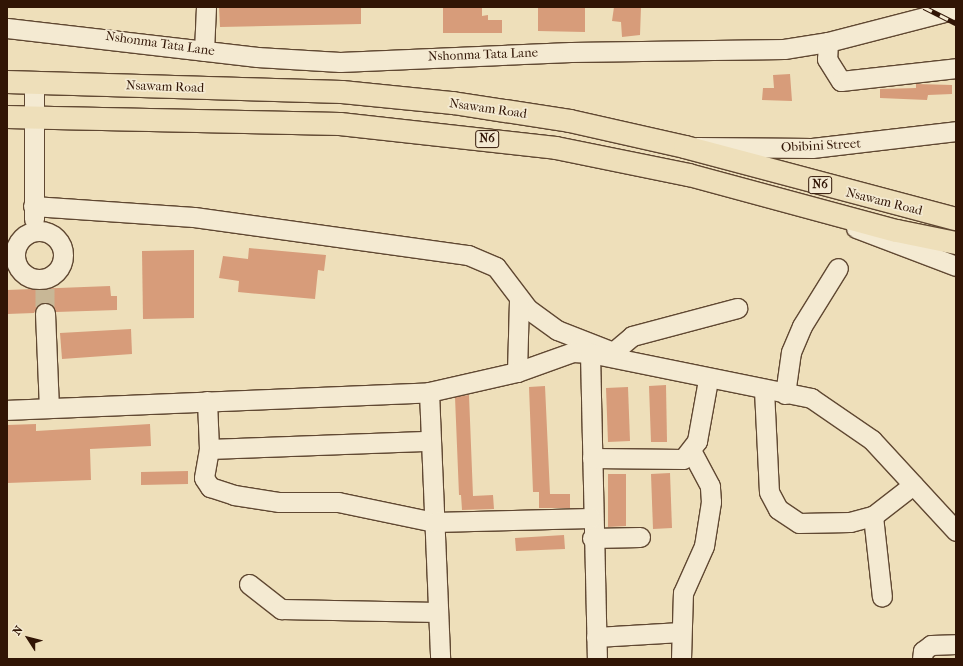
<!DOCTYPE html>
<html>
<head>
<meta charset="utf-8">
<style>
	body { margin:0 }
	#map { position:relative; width:963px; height:666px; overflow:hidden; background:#eedfba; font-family:"IM FELL French Canon",serif }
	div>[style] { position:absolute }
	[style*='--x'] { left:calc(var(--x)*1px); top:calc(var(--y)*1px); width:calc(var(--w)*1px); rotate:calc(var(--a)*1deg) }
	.building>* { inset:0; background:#d79c7a }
	.minor-tunnel>* { height:19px; margin-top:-9.5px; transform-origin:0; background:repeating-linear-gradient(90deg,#c8b796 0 19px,transparent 0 29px) }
	.roads { filter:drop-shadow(1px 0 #604832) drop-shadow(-1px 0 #604832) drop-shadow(0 1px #604832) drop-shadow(0 -1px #604832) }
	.minor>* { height:19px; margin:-9.5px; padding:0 9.5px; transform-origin:9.5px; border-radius:9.5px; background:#f4ead2 }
	.minor>.ring { margin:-9.5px; padding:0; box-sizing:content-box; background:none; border:19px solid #f4ead2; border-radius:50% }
	.highway>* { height:22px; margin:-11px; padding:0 11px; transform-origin:11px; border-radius:11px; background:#eedfba }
	.rail>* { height:4.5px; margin-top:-2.25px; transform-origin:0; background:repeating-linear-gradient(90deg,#f4ead2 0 9px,#311505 0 18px); box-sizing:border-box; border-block:1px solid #311505 }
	span { translate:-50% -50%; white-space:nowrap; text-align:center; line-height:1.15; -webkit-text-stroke:3.5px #f4ead2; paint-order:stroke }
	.shield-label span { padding:1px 3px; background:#f4ead2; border:1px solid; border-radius:3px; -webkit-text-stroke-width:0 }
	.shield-label { font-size:12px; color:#311505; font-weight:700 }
	.street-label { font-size:13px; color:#311505 }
	.frame { position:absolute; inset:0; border:8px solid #311505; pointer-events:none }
	.north { position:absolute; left:8px; top:618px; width:40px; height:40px; -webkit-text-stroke:3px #f4ead2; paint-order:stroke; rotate:306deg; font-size:11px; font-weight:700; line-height:16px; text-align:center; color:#311505 }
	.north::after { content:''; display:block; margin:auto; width:14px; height:18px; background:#311505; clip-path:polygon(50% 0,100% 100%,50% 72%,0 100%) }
</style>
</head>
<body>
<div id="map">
	<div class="building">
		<div style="clip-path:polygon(219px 7px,361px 7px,361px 24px,220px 27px)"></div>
		<div style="clip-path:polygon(443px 7px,482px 7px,482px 16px,488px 15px,488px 20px,502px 20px,502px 33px,443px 33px)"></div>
		<div style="clip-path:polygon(538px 7px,585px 7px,585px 32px,538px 31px)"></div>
		<div style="clip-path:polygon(614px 7px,641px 7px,640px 35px,622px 37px,621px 22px,612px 21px)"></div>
		<div style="clip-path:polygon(790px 74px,792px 101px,762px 100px,763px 88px,774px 88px,773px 75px)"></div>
		<div style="clip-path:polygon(916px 84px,952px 85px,952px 94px,928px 95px,927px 100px,880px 98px,880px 89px,916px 88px)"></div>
		<div style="clip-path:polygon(249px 248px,326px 255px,324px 271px,318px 270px,315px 299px,238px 292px,239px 281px,219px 278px,223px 256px,248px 259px)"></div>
		<div style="clip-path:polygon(194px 250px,194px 318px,143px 319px,142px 251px)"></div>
		<div style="clip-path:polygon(110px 286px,111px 296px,117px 296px,117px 310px,56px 312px,45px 302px,39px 304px,34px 313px,7px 314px,7px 290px)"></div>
		<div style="clip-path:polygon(131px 329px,132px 354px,62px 359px,60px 333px)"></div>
		<div style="clip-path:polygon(666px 385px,667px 442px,651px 442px,649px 386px)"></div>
		<div style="clip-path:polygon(545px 386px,550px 494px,570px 494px,570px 508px,539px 508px,539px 492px,533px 492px,529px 387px)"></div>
		<div style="clip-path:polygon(628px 387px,630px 441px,608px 442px,606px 388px)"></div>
		<div style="clip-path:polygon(469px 395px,473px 496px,493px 495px,494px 509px,462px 510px,461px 495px,459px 495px,455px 397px)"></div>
		<div style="clip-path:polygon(36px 424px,36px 431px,150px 424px,151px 446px,90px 449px,91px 480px,7px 483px,7px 425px)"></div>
		<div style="clip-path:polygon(188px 471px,188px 484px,141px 485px,141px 472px)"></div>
		<div style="clip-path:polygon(670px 473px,672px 528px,653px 529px,651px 474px)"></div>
		<div style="clip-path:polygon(608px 474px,626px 474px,626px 526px,608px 527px)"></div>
		<div style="clip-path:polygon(564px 535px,565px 549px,516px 551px,515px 538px)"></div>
	</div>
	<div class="minor-tunnel">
		<div style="--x:45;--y:288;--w:25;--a:90"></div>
	</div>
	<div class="roads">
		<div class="minor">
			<div style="--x:7;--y:28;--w:252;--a:6.6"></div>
			<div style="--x:257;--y:57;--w:83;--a:3.4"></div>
			<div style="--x:340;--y:62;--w:231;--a:-2.5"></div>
			<div style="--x:571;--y:52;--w:213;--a:-0.8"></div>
			<div style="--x:784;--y:49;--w:45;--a:-9"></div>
			<div style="--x:828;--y:42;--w:132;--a:-14.5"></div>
			<div style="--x:828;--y:42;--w:17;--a:93"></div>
			<div style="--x:827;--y:59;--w:26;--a:58"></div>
			<div style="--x:841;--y:81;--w:116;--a:-6.4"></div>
			<div style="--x:204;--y:51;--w:44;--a:-87.4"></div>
			<div style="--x:697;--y:147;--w:115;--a:0.5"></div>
			<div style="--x:812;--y:148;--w:145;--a:-6.7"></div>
			<div style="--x:33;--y:206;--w:161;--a:3.9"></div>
			<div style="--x:194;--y:217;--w:277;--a:7.9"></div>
			<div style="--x:468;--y:255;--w:30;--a:23"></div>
			<div style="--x:496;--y:267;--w:53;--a:52.7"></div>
			<div style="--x:528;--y:309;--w:36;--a:36"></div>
			<div style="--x:557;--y:330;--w:55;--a:21.4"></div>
			<div style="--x:34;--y:219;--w:136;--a:-90"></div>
			<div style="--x:856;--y:228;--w:107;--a:20.8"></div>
			<div class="ring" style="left:15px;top:231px;width:29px;height:29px"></div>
			<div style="--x:45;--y:313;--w:95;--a:87.6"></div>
			<div style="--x:590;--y:353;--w:306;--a:88.7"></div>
			<div style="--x:612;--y:353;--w:26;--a:-40"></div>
			<div style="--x:632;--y:336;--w:109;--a:-14.9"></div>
			<div style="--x:517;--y:372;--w:73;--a:-88.4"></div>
			<div style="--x:764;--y:390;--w:102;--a:87.2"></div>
			<div style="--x:769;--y:492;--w:19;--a:62"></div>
			<div style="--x:778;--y:509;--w:25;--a:34"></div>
			<div style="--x:799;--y:523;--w:51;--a:-1.1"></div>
			<div style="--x:850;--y:522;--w:24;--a:-15"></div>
			<div style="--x:873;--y:516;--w:51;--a:-37.8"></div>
			<div style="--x:429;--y:392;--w:267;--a:87.6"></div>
			<div style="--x:785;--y:394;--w:42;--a:-81.9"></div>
			<div style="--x:791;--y:352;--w:28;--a:-67"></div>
			<div style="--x:802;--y:326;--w:68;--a:-58.2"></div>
			<div style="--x:207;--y:401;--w:48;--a:87.6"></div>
			<div style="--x:209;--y:449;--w:222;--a:-2.1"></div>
			<div style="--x:7;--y:410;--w:422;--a:-2.4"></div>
			<div style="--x:429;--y:392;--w:90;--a:-12.8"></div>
			<div style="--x:517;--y:372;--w:59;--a:-19.7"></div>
			<div style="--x:573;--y:352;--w:17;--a:3"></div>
			<div style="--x:590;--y:353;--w:226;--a:11.5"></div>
			<div style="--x:811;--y:398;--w:74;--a:34.5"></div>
			<div style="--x:872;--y:440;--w:124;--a:47.3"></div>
			<div style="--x:209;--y:449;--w:29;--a:100"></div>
			<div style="--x:204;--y:478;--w:11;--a:56"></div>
			<div style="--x:210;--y:487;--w:25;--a:18"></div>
			<div style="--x:234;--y:495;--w:46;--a:8.8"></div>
			<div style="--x:279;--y:502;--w:59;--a:0"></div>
			<div style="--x:338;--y:502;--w:98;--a:11.8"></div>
			<div style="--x:434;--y:522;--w:157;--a:-1.5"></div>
			<div style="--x:592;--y:458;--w:91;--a:0.6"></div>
			<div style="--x:683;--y:459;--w:23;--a:-52"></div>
			<div style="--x:697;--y:441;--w:62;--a:-79.8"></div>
			<div style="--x:873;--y:516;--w:81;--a:83.7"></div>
			<div style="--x:592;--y:538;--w:48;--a:-1.2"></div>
			<div style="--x:249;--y:584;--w:41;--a:38"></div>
			<div style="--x:281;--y:609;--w:157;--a:1.1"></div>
			<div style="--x:596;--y:637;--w:85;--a:-3.4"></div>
			<div style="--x:681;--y:659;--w:66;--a:-88.3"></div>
			<div style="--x:683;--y:593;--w:51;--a:-65.9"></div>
			<div style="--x:704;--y:546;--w:45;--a:-81"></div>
			<div style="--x:711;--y:502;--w:16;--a:-94"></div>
			<div style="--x:710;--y:486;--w:40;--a:-118"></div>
			<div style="--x:922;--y:659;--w:8;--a:-83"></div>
			<div style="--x:923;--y:651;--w:10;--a:-37"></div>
			<div style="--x:931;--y:645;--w:25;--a:-2"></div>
		</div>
		<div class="highway">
			<div style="--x:7;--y:82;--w:335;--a:1.7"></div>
			<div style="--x:342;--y:92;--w:112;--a:5.7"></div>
			<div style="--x:453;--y:103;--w:118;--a:8.7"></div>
			<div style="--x:570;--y:121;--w:118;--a:12.7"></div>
			<div style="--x:685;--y:147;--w:280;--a:14.9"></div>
			<div style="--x:7;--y:117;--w:333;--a:1.2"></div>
			<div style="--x:340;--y:124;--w:217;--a:6.3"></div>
			<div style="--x:556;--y:148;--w:136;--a:11.5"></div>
			<div style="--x:689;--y:175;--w:215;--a:15.1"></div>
			<div style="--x:897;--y:231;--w:60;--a:11.5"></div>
		</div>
	</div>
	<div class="rail">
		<div style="--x:924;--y:7;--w:36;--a:27"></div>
	</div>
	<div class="shield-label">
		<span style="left:487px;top:139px">N6</span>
		<span style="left:820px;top:185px">N6</span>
	</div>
	<div class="street-label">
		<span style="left:160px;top:44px;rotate:8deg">Nshonma Tata Lane</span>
		<span style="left:483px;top:55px;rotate:-2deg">Nshonma Tata Lane</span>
		<span style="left:165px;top:87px;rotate:2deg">Nsawam Road</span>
		<span style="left:488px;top:109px;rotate:8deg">Nsawam Road</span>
		<span style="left:821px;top:146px;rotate:-3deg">Obibini Street</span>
		<span style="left:884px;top:202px;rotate:14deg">Nsawam Road</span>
	</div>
	<div class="frame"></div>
	<div class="north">N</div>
</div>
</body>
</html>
